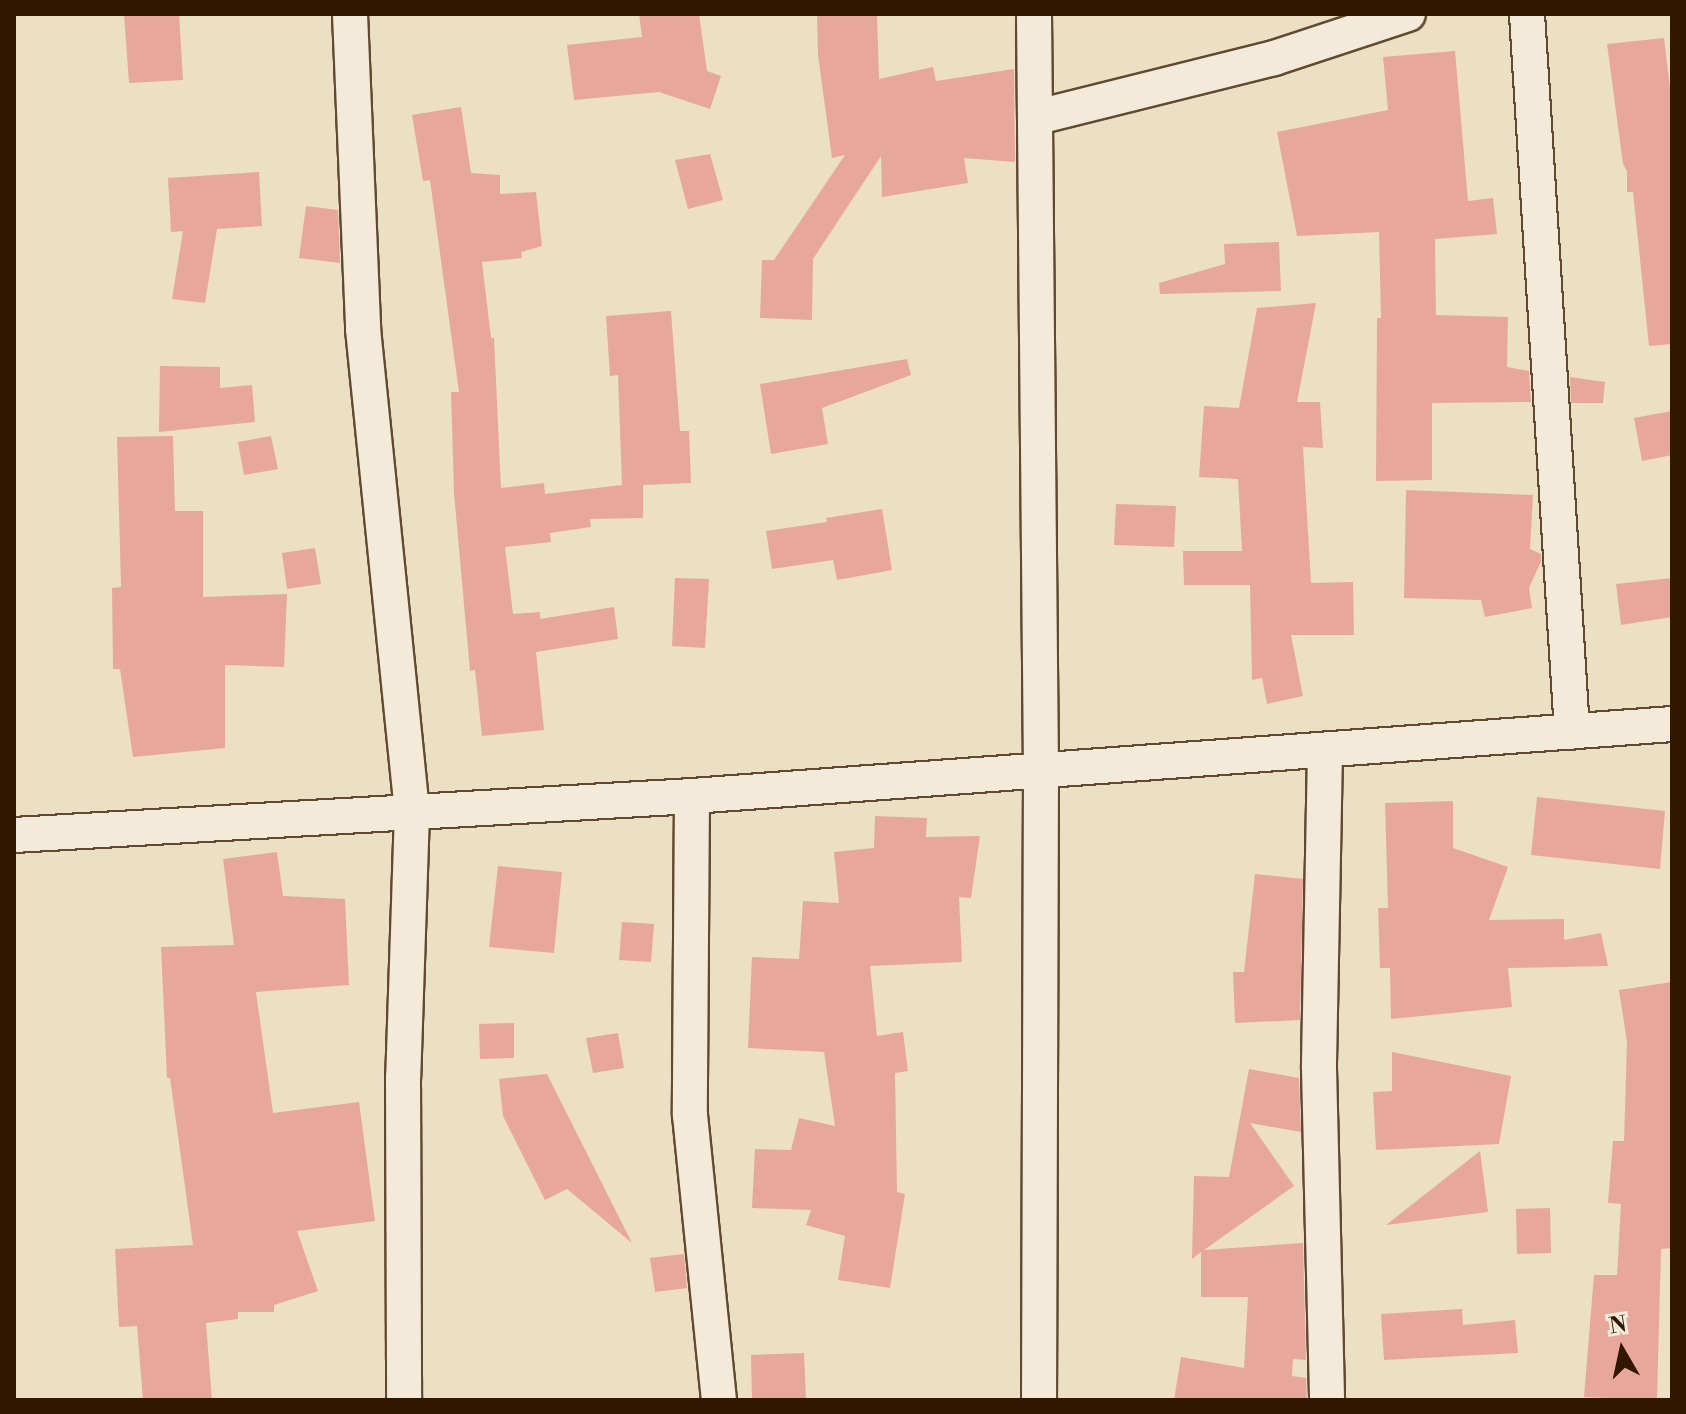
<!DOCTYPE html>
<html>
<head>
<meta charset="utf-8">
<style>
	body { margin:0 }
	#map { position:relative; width:1686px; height:1414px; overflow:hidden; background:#ecdfc4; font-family:"Libre Bodoni",serif }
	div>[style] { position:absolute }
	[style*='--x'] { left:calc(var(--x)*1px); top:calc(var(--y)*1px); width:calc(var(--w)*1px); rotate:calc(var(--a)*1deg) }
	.building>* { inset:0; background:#e7a89b }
	.roads { filter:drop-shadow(2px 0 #604a32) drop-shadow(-2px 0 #604a32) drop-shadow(0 2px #604a32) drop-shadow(0 -2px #604a32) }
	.street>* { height:34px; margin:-17px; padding:0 17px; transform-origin:17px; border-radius:17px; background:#f3ead9 }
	span { translate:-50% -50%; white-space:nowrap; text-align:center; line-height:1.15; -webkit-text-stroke:7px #f3ead9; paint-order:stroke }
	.frame { position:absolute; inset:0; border:16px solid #321801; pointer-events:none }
	.north { position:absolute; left:1582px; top:1310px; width:80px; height:80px; -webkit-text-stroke:6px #f3ead9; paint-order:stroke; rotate:351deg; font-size:22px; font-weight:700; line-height:32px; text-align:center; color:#321801 }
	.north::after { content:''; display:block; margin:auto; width:28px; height:36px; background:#321801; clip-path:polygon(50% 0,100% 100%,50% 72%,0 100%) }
</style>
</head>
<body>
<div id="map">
	<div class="building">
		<div style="clip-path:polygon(124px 14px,179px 14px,183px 80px,129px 83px)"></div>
		<div style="clip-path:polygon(639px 14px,699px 14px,707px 71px,721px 76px,710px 109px,659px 92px,574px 100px,567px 45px,642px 37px)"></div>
		<div style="clip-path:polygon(817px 14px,877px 14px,879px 79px,933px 67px,936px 81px,1014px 69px,1015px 162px,964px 158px,968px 183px,882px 197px,881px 156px,813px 259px,812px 320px,760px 318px,762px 260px,774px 260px,845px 155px,832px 158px,818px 55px)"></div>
		<div style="clip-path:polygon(1664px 38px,1672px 105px,1672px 344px,1649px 346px,1633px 192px,1627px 192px,1627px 171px,1623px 164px,1607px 44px)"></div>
		<div style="clip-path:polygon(1455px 51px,1468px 201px,1493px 198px,1497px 234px,1435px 239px,1436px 315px,1508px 317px,1507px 367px,1529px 371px,1531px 402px,1432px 403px,1432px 480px,1376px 481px,1377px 318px,1381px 318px,1379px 232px,1297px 236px,1277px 132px,1388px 110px,1383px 57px)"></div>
		<div style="clip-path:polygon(461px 107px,471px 173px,500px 175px,500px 194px,536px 192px,542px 246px,521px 252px,522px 258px,482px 262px,491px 338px,494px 338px,501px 488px,544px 483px,545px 494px,622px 485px,618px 375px,610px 376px,606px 316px,671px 311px,680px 431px,689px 431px,691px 483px,643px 485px,643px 518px,590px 519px,591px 527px,550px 533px,551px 542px,505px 547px,513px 614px,540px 612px,540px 619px,614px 607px,618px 639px,536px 652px,544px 730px,482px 736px,475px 670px,470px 671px,454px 493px,451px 392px,459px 392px,430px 180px,423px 181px,412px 115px)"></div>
		<div style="clip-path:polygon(710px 154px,723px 200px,688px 209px,675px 160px)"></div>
		<div style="clip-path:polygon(259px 172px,262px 226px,217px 229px,205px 303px,172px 299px,183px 231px,171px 232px,168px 178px)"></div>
		<div style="clip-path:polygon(306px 206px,338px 210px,340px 263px,299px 258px)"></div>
		<div style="clip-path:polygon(1279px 242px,1281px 291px,1160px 294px,1159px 283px,1225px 264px,1224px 244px)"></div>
		<div style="clip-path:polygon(1316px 303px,1297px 402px,1320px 402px,1323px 448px,1303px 447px,1311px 583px,1353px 582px,1354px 635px,1291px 635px,1303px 696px,1267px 704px,1262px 678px,1252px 680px,1250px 585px,1184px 585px,1183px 551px,1242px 551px,1238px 479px,1199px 477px,1204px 406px,1239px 408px,1257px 308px)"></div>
		<div style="clip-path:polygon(907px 359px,911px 375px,822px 408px,828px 444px,771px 454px,760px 384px)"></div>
		<div style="clip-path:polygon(160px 366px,220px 367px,220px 388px,252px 385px,255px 422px,159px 432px)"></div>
		<div style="clip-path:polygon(1570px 377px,1605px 382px,1603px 403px,1571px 403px)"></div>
		<div style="clip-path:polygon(1672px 411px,1672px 455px,1642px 461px,1634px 418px)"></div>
		<div style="clip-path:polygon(173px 436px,175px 511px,203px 511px,203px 597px,287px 594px,284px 667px,225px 665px,225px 748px,133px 757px,120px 669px,113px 669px,112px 588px,121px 587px,117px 437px)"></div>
		<div style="clip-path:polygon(271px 436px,278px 469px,244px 475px,238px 442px)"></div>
		<div style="clip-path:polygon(1406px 490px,1533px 495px,1530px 549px,1541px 554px,1541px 561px,1529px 588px,1532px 608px,1485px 617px,1481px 600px,1404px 598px)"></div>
		<div style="clip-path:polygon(1116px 504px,1176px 506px,1174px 547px,1114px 545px)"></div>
		<div style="clip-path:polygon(882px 509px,892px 570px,837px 580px,833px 560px,772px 569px,766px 531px,827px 522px,826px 518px)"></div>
		<div style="clip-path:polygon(315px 548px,321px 584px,287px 589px,282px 553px)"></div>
		<div style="clip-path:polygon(675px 578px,709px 579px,705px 648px,672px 646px)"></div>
		<div style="clip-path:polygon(1672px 578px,1672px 617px,1621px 625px,1616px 584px)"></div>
		<div style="clip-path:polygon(1537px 797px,1665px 811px,1660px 869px,1531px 855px)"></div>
		<div style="clip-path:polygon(1453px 801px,1453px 848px,1508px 867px,1489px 920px,1564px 919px,1564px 940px,1601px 933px,1608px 966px,1508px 968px,1512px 1007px,1391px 1019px,1390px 968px,1380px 968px,1378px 908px,1388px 908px,1385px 803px)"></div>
		<div style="clip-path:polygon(875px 816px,927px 818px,926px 837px,980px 836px,971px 898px,959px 897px,962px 962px,870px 966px,877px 1036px,903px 1032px,908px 1071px,895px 1073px,897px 1192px,905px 1194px,890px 1288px,838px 1280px,845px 1236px,806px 1225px,811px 1210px,752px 1208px,755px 1149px,791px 1150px,799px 1118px,835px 1126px,824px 1052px,748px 1048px,752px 957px,799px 959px,803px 901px,839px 903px,834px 852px,874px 848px)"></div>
		<div style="clip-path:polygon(277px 852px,283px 896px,345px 899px,349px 985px,256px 992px,273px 1113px,359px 1102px,375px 1221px,297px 1231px,318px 1291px,274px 1305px,274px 1312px,238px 1312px,238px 1319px,206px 1323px,212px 1400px,143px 1400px,137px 1326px,119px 1327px,115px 1249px,193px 1245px,170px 1078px,167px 1078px,161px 947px,234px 945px,223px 859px)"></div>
		<div style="clip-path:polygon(498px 866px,562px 872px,554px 953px,489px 947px)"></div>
		<div style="clip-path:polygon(1255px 874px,1303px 879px,1300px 1020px,1235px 1023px,1233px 972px,1244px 972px)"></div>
		<div style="clip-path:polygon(622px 922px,654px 924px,651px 962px,619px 960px)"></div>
		<div style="clip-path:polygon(1672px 982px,1672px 1248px,1661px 1249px,1657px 1400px,1584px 1397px,1594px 1275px,1617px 1275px,1621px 1204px,1608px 1203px,1613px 1141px,1624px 1141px,1627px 1042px,1619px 990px)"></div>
		<div style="clip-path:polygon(514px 1023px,514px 1058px,480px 1059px,479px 1024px)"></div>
		<div style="clip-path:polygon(618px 1033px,624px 1068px,593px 1073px,586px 1038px)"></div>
		<div style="clip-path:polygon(1392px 1052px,1511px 1076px,1499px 1144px,1376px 1150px,1373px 1092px,1392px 1091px)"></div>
		<div style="clip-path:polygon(1249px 1069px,1299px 1078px,1301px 1132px,1250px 1123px,1294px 1186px,1204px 1250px,1303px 1243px,1306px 1360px,1293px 1359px,1292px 1376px,1306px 1378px,1307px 1400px,1174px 1400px,1181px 1357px,1244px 1368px,1248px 1297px,1201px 1297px,1201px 1252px,1192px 1259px,1194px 1176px,1229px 1177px)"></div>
		<div style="clip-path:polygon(547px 1074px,632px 1243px,567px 1189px,545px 1200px,503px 1116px,499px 1079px)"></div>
		<div style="clip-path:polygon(1480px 1151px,1488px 1212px,1386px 1225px)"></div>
		<div style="clip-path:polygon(1550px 1208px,1551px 1253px,1517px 1254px,1516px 1209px)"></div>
		<div style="clip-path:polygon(684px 1254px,687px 1288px,655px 1292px,650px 1258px)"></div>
		<div style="clip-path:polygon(1462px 1309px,1463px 1325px,1515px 1320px,1518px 1353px,1384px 1360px,1381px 1314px)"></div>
		<div style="clip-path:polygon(804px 1353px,806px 1400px,752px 1400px,751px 1355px)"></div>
	</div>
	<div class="roads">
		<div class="street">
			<div style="--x:350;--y:14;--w:315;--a:87.6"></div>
			<div style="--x:363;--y:329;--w:485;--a:84.2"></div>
			<div style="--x:412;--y:812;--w:265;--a:91.9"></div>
			<div style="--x:403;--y:1077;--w:323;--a:89.8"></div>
			<div style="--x:1034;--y:14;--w:758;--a:89.47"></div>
			<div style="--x:1041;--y:772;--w:628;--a:90.18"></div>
			<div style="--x:1527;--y:14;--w:719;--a:86.41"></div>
			<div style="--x:1038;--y:117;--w:243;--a:-14"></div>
			<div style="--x:1274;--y:58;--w:141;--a:-18.2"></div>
			<div style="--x:1325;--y:751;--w:318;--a:91.1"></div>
			<div style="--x:1319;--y:1069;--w:331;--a:88.6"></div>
			<div style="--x:692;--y:796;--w:319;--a:90.4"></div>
			<div style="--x:690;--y:1115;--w:286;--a:84.2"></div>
			<div style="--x:14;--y:835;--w:679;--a:-3.29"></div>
			<div style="--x:692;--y:796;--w:983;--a:-4.2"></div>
		</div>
	</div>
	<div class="frame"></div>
	<div class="north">N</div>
</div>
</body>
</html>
